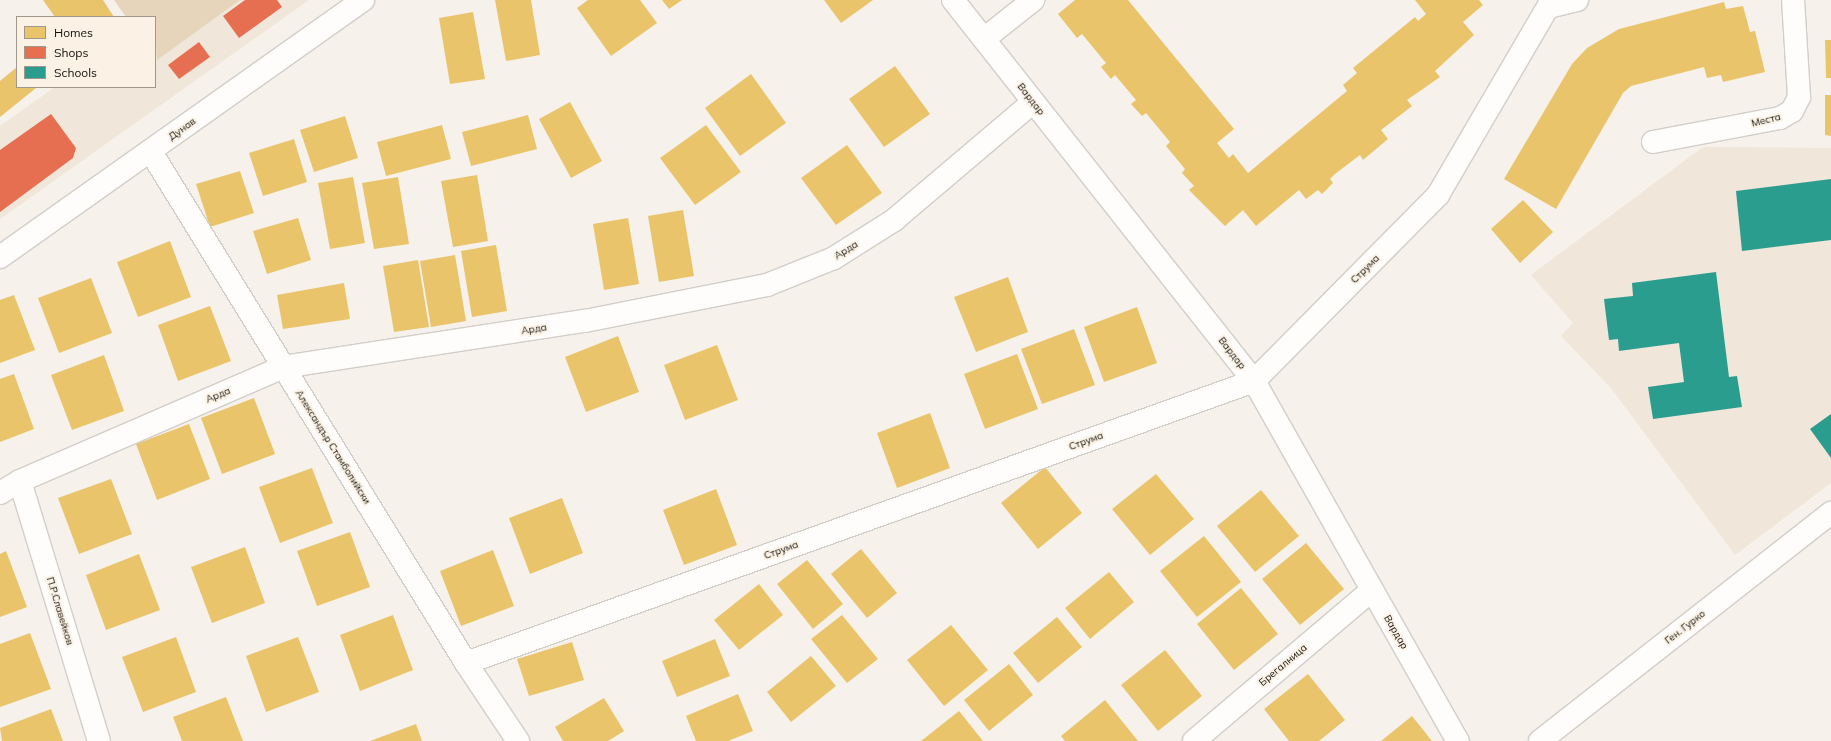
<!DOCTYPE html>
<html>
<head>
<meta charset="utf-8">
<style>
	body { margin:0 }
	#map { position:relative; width:1831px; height:741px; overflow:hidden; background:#f6f1ea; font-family:Mulish,sans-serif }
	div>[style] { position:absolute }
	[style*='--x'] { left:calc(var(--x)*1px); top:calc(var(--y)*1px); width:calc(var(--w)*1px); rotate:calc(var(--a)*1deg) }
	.built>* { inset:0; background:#f0e6d9 }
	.green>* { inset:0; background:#e6d4bb }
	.homes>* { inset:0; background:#e9c46a }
	.shops>* { inset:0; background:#e76f51 }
	.schools>* { inset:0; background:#2a9d8f }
	.roads { filter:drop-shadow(1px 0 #d2cec8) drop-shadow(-1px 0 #d2cec8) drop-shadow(0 1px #d2cec8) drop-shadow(0 -1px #d2cec8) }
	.minor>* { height:22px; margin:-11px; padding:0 11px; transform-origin:11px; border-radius:11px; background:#fefdfc }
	span { translate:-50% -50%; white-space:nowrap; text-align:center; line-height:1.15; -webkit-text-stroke:4px #fbf2e5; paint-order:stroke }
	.street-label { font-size:10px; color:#13100c }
	.legend { position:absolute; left:16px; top:16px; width:140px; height:72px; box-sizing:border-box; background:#fbf2e5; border:1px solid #9e988e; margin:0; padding:5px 7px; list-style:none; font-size:12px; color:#13100c }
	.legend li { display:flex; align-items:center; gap:8px; height:20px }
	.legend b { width:20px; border:1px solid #9e988e }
</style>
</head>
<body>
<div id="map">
	<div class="built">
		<div style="clip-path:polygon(180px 0,309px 0,0 219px,0 126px,55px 87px,155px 87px,155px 17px)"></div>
		<div style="clip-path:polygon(1703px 147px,1831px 148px,1831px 483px,1735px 555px,1611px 388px,1561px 336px,1573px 323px,1531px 275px)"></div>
	</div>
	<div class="green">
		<div style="clip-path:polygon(114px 0,240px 0,157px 60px,155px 17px,126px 17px)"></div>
	</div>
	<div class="homes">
		<div style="clip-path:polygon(43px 0,103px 0,114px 17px,55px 17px)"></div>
		<div style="clip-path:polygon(495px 0,531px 0,540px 55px,506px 61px)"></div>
		<div style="clip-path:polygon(588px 0,640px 0,657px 23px,611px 56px,577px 8px)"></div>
		<div style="clip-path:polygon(662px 0,682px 0,669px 9px)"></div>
		<div style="clip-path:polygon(824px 0,873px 0,841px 23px)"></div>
		<div style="clip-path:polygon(1075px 0,1128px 0,1234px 129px,1217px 143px,1229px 158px,1233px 154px,1248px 173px,1347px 91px,1343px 85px,1357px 73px,1353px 68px,1415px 17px,1418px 21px,1426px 14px,1415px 0,1479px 0,1483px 5px,1463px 22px,1474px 35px,1435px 71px,1440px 77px,1407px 100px,1412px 106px,1381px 130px,1388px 139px,1363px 160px,1360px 155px,1335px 174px,1330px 179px,1333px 183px,1322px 194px,1318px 190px,1306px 199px,1299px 190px,1256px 226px,1243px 210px,1225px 226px,1189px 190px,1194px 186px,1182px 173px,1185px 169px,1166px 146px,1170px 142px,1146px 113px,1142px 116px,1131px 104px,1136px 100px,1115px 75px,1111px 79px,1101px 67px,1106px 63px,1082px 34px,1077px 38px,1058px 14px)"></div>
		<div style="clip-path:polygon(1724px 2px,1726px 9px,1743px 6px,1750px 32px,1755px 31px,1765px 72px,1723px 82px,1721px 75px,1707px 78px,1704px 67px,1631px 86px,1623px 93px,1556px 209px,1504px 179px,1572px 64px,1587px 48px,1619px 29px)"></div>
		<div style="clip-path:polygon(473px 12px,485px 79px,450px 84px,439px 18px)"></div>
		<div style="clip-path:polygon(1825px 40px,1831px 40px,1831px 78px,1826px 78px)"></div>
		<div style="clip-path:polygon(895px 66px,930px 114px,884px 147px,849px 99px)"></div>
		<div style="clip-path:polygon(17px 67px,17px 87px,36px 88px,0 117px,0 81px)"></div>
		<div style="clip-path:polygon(751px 74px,786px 123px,740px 156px,705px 108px)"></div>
		<div style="clip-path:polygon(1825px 95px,1831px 95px,1831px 136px,1825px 135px)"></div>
		<div style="clip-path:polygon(570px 102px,602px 161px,571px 178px,539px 119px)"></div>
		<div style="clip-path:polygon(528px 115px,537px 149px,471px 166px,462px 132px)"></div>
		<div style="clip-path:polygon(345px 116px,358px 158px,314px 172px,300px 130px)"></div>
		<div style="clip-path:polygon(442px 125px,451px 159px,386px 176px,377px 142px)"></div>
		<div style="clip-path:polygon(706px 125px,741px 172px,695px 205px,660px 158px)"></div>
		<div style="clip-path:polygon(294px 139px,307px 182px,263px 196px,249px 153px)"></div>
		<div style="clip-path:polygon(847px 145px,882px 193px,836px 225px,801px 178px)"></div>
		<div style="clip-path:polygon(240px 171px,254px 213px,210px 227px,196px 184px)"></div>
		<div style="clip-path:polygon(477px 175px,488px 241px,453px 247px,441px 181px)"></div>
		<div style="clip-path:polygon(353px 177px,365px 243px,330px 249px,318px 183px)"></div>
		<div style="clip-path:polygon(398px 177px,409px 244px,374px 249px,362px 183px)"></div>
		<div style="clip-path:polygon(1523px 200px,1553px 232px,1520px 263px,1491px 229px)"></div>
		<div style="clip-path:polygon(683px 210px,694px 276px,659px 282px,648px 216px)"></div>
		<div style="clip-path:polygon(298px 218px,311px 260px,267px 274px,253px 231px)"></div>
		<div style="clip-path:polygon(628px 218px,639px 284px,604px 290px,593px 224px)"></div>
		<div style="clip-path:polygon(170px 241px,191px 297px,138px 317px,117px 262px)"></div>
		<div style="clip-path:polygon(496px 245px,507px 311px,472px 317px,461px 251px)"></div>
		<div style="clip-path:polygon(455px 255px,466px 321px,431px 327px,420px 261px)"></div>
		<div style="clip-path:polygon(418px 260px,429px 327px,394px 332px,383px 266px)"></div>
		<div style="clip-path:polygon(1008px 277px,1028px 332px,976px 352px,954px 297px)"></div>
		<div style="clip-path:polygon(91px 278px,112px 333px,59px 353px,38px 298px)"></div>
		<div style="clip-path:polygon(344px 283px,350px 319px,283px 329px,277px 295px)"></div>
		<div style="clip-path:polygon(14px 295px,35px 350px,0 363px,0 300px)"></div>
		<div style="clip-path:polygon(210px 306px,231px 361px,178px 381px,158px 325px)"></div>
		<div style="clip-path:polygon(1137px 307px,1157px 363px,1104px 382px,1084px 327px)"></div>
		<div style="clip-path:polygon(1074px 329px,1095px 385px,1042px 404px,1021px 349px)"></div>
		<div style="clip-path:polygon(618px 336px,639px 392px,586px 412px,565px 357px)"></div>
		<div style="clip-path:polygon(717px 345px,738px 400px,685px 420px,664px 365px)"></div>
		<div style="clip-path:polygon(1017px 354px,1038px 409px,985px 429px,964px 374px)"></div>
		<div style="clip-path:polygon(104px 355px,124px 411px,72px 430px,51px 375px)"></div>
		<div style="clip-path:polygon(14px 374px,34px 429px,0 442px,0 379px)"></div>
		<div style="clip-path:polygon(254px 398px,275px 454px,222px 474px,201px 418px)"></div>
		<div style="clip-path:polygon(930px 413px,950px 468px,897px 488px,877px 433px)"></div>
		<div style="clip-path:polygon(189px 424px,210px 479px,157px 500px,136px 444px)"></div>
		<div style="clip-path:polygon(1045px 467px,1082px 513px,1038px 549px,1001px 503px)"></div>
		<div style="clip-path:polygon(312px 468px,333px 523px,280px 543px,259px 487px)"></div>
		<div style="clip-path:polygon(1156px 474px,1194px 519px,1150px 555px,1112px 509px)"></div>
		<div style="clip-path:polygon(111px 479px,132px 534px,79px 554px,58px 498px)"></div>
		<div style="clip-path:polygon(716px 489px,737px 545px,684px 565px,663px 510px)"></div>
		<div style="clip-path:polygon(1261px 490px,1299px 536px,1255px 572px,1217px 526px)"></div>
		<div style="clip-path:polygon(562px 498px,583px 553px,530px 574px,509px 518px)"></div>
		<div style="clip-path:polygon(350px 532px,370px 587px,317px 606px,297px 551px)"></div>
		<div style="clip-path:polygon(1204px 536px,1241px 582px,1197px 617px,1160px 571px)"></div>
		<div style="clip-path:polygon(1306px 543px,1344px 589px,1300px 625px,1262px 579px)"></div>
		<div style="clip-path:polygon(245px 547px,265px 603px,212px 623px,191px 567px)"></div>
		<div style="clip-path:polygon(861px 549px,897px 593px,867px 618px,831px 574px)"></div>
		<div style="clip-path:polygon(493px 550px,514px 606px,461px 626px,440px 571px)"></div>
		<div style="clip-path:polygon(6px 551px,27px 607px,0 617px,0 554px)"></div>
		<div style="clip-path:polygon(139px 554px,160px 610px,106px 630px,86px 575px)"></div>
		<div style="clip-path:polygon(807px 560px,843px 604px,813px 629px,777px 584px)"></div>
		<div style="clip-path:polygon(1109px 572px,1134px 602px,1090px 639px,1065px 608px)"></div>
		<div style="clip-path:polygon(759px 584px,783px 615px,739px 650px,714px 620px)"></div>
		<div style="clip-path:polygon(1241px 588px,1278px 634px,1234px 670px,1197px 624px)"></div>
		<div style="clip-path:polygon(393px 615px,413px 670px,360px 691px,340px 635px)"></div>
		<div style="clip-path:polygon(842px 615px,878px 659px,847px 683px,811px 639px)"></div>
		<div style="clip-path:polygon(1057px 617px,1082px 647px,1038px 683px,1013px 653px)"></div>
		<div style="clip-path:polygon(951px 625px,988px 670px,944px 706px,907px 660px)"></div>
		<div style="clip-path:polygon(30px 633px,51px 689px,0 707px,0 644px)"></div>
		<div style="clip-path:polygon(176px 637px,196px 692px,143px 712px,122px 657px)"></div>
		<div style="clip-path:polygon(298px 637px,319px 692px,266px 712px,246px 656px)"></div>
		<div style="clip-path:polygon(715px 639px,730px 676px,677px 697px,662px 661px)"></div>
		<div style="clip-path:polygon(572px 642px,584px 680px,529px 696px,517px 659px)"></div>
		<div style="clip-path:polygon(1165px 650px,1202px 696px,1158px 731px,1121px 685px)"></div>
		<div style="clip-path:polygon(811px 656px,836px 686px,791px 722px,767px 692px)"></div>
		<div style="clip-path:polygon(1009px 664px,1033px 695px,989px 731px,964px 700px)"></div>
		<div style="clip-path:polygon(1308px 674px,1345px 720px,1319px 741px,1289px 741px,1264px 709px)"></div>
		<div style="clip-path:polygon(738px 694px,753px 731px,728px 741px,696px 741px,686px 716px)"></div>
		<div style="clip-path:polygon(226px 697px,243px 741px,182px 741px,173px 717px)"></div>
		<div style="clip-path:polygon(604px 698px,624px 731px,608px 741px,563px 741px,555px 727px)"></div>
		<div style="clip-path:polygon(1105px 700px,1138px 741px,1065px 741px,1061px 736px)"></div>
		<div style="clip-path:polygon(51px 709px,63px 741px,2px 741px,0 728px)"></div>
		<div style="clip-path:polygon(959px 711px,983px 741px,921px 741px)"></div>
		<div style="clip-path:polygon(1412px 716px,1432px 741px,1381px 741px)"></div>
		<div style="clip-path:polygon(416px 724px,422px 741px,370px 741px)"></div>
	</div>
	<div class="shops">
		<div style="clip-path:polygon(245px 0,277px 0,282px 7px,239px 38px,223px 16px)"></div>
		<div style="clip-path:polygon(199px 42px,210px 57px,179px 79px,168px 65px)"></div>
		<div style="clip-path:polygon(51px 114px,76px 148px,73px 158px,0 212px,0 150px)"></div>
	</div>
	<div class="schools">
		<div style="clip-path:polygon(1831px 179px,1831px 240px,1742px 251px,1736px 191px)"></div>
		<div style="clip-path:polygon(1716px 272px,1729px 377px,1737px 376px,1742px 407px,1653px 419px,1648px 387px,1684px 382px,1679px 343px,1619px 351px,1618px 339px,1609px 340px,1604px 299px,1633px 296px,1632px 283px)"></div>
		<div style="clip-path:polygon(1831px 414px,1831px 458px,1810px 429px)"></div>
	</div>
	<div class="roads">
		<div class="minor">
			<div style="--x:953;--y:0;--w:486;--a:51.7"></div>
			<div style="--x:1254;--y:381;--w:414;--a:60.5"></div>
			<div style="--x:1549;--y:7;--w:29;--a:-14"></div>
			<div style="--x:984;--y:39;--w:63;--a:-38.5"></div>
			<div style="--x:1653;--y:142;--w:129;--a:-10.7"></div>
			<div style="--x:1780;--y:118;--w:14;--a:-30"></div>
			<div style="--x:1792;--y:111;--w:16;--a:-63"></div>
			<div style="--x:1799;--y:97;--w:97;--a:-93.5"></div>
			<div style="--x:151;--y:152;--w:600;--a:58.35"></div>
			<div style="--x:466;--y:663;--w:94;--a:56.3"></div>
			<div style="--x:0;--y:257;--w:445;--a:-35.3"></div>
			<div style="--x:20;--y:481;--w:272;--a:73.1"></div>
			<div style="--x:0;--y:493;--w:23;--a:-31"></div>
			<div style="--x:20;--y:481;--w:287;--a:-23.4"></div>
			<div style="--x:283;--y:367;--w:305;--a:-8.7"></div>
			<div style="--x:585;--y:321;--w:186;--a:-11.2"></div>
			<div style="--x:767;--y:285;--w:72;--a:-21.9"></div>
			<div style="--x:834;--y:258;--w:71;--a:-32.3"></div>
			<div style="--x:894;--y:220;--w:182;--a:-40.3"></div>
			<div style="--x:466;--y:663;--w:837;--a:-19.69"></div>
			<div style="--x:1254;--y:381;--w:262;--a:-45.3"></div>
			<div style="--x:1438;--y:195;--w:226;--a:-59.7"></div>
			<div style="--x:1194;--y:741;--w:233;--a:-40.3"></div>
			<div style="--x:1540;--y:741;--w:370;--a:-38.1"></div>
		</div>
	</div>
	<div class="street-label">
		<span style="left:1031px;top:99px;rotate:52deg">Вардар</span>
		<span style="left:1766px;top:120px;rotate:-14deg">Места</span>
		<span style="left:182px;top:129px;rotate:-36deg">Дунав</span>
		<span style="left:846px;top:250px;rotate:-32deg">Арда</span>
		<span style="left:1365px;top:269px;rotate:-45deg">Струма</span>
		<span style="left:534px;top:329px;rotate:-9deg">Арда</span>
		<span style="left:1232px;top:353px;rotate:52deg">Вардар</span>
		<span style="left:218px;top:395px;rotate:-23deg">Арда</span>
		<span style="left:1086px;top:441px;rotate:-20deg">Струма</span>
		<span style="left:333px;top:447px;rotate:58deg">Александър Стамболийски</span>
		<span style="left:781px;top:550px;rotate:-20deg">Струма</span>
		<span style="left:60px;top:611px;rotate:73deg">П.Р.Славейков</span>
		<span style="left:1685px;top:627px;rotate:-38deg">Ген. Гурко</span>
		<span style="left:1396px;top:632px;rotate:60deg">Вардар</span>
		<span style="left:1283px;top:665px;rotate:-40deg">Брегалница</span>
	</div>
	<ul class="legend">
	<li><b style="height:11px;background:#e9c46a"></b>Homes</li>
	<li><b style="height:11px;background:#e76f51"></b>Shops</li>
	<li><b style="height:11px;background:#2a9d8f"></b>Schools</li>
	</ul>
</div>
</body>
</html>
